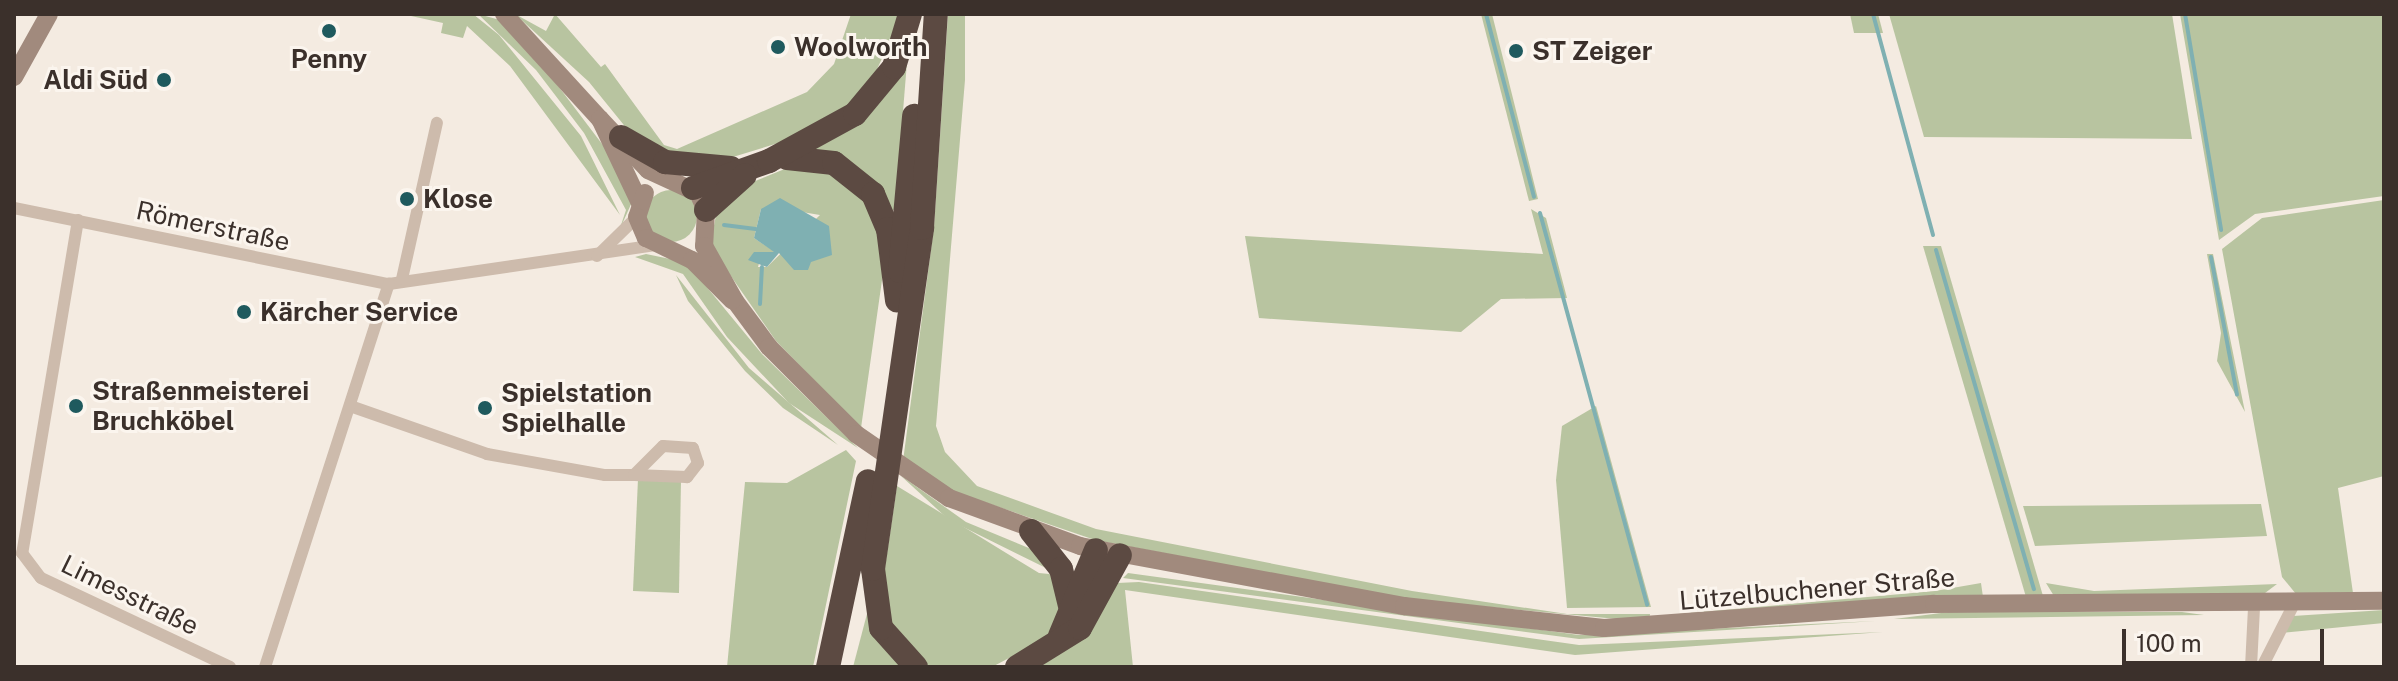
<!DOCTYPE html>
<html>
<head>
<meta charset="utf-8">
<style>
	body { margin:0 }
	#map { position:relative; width:2398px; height:681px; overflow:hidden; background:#f4ebe1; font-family:"Public Sans",sans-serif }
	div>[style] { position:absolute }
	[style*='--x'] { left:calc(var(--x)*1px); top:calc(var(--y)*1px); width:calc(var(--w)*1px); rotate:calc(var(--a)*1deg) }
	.green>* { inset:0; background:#b8c4a0 }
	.round { border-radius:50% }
	.water>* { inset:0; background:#7fb0b2 }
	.stream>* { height:4px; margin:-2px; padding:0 2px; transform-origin:2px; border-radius:2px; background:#7fb0b2 }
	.street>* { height:12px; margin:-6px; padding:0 6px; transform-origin:6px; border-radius:6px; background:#cdbbac }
	.secondary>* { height:18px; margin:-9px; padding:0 9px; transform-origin:9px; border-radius:9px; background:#a18a7d }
	.highway>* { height:24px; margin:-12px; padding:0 12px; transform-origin:12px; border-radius:12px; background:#5c4a42 }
	.dots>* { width:22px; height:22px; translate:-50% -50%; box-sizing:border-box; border:4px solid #fbf5ee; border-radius:50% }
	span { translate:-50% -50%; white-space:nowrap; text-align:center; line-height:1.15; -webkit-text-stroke:6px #fbf5ee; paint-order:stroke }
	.poi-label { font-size:26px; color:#3b302b; font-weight:700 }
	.left { translate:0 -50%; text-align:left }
	.right { translate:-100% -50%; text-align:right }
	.street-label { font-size:26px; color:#3b302b }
	.frame { position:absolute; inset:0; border:16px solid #3b302b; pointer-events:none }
	.scale { position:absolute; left:2122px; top:629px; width:202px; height:36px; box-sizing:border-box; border:4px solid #3b302b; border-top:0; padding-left:10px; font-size:24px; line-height:28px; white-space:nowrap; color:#3b302b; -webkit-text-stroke:6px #fbf5ee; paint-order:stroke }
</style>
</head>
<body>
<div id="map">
	<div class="green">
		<div style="clip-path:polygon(402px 14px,473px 14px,499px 35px,581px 136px,620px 215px,510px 66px,467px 26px,463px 38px,441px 33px,443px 23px)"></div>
		<div style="clip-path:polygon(478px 14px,500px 20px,546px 70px,624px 173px,632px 202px,619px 231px,626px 210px,584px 133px,536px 70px)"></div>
		<div style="clip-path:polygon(515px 14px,546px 31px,555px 14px,601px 67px,605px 64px,664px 145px,677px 149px,807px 92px,834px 64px,851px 14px,902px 14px,869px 87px,840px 113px,798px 137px,710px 164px,636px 140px,589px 82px)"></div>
		<div style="clip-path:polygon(948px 14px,965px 14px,965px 80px,936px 426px,945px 452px,977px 486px,1096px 529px,1412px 591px,1567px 614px,1650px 614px,1649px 622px,1405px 599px,1095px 540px,955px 492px,903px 461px,934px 227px)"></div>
		<div style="clip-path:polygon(1481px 14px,1492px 14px,1538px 199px,1529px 201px)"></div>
		<div style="clip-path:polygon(1850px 14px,1878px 14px,1883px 33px,1854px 33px)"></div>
		<div style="clip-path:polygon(1889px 14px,2172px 14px,2192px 139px,1924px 137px)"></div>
		<div style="clip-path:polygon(2180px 14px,2384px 14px,2384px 196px,2255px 214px,2219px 240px)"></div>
		<div style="clip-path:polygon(907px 62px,895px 210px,889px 210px,811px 152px)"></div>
		<div style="clip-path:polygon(evenodd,792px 166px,823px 166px,873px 207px,885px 259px,861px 428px,776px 341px,710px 246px,717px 210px,748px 184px,792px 166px,761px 209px,802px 212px,820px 215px,767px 267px,758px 267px,762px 253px,775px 252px,754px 238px,761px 209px)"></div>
		<div class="round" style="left:645px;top:190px;width:52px;height:52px"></div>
		<div style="clip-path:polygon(2384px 200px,2384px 476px,2338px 488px,2353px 593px,2296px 594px,2282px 577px,2222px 249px,2262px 218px)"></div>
		<div style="clip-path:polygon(1531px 209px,1546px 218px,1567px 298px,1501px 299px,1461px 332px,1259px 318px,1245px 236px,1543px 254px)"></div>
		<div style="clip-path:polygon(1923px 246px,1941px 246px,2043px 596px,2026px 597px)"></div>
		<div style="clip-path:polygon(646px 254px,680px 261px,696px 274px,762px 354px,858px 448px,789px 403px,727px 337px,683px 274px,635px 257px)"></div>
		<div style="clip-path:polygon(2207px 254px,2213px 254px,2245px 412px,2217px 361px,2221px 333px)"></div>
		<div style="clip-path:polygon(676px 275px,749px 368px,838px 445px,783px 408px,745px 371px,688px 301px)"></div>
		<div style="clip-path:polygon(1596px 406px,1651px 607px,1567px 608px,1556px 480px,1562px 426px)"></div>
		<div style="clip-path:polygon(846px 450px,856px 461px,813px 667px,727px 667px,745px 482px,787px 483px)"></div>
		<div style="clip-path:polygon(900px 475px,966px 522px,1036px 551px,1048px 569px,949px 520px)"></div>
		<div style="clip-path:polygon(638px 479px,681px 480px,679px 593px,633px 591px)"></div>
		<div style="clip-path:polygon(897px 486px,1039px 573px,1059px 575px,1058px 621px,1045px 639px,992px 667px,930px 667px,902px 648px,880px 601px)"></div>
		<div style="clip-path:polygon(2261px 504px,2267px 536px,2035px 546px,2023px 506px)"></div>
		<div style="clip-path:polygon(1128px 573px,1579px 635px,1876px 621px,1579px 639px,1123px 578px)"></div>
		<div style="clip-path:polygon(1139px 582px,1579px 645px,1883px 632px,1575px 655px,1125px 590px,1133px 667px,1040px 667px,1073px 643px,1117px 583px)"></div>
		<div style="clip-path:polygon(1981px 583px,1983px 597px,1667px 615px,1935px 591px)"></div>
		<div style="clip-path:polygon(2046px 583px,2094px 591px,2277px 584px,2265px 593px,2054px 596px)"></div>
		<div style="clip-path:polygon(868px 610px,904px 667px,853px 667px)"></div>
		<div style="clip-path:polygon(2384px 610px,2384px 623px,2281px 633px,2293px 616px)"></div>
		<div style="clip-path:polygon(1949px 612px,2182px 612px,2204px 615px,1894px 619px)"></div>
	</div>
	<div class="water">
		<div style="clip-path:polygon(780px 198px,829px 226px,832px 255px,811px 262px,808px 270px,794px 270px,779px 253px,767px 267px,748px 260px,754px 252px,774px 252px,754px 238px,761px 209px)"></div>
	</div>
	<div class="stream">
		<div style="--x:1486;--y:14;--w:189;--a:75.3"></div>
		<div style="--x:1873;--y:14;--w:229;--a:74.8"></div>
		<div style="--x:2185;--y:14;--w:219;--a:80.5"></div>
		<div style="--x:1540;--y:213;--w:406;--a:74.7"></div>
		<div style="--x:724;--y:225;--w:32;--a:7"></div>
		<div style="--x:1936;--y:250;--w:353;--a:73.9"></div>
		<div style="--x:2211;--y:257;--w:140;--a:79.3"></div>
		<div style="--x:760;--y:304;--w:37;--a:-87"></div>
	</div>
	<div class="street">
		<div style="--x:14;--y:208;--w:383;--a:11.5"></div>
		<div style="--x:389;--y:284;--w:269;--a:-8.3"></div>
		<div style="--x:78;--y:220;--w:338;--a:99.5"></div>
		<div style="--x:22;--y:553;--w:31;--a:53"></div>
		<div style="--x:41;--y:578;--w:209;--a:25.2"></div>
		<div style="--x:597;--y:256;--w:56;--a:-44.3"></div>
		<div style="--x:402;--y:279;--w:160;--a:-77.4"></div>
		<div style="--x:353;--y:407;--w:142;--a:19.3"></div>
		<div style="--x:487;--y:454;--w:120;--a:10.1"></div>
		<div style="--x:605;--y:475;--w:29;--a:0"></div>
		<div style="--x:634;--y:475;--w:41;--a:-45"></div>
		<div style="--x:663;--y:446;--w:30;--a:4"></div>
		<div style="--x:693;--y:448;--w:16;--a:72"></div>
		<div style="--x:698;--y:463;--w:18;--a:128"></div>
		<div style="--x:687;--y:477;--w:53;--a:-177.8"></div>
		<div style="--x:265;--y:667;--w:403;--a:-72.1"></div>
		<div style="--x:2251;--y:667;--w:60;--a:-87.1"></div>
		<div style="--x:2262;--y:667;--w:68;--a:-63.1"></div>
	</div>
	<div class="secondary">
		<div style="--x:504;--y:14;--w:142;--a:47.6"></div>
		<div style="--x:600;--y:119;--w:91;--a:64.6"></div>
		<div style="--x:14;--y:77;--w:72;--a:-60.9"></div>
		<div style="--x:600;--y:119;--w:70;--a:46.7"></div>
		<div style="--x:648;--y:170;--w:55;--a:24.7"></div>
		<div style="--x:698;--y:193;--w:19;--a:65"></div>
		<div style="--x:706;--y:210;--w:36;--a:93"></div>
		<div style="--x:704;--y:246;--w:63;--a:60.6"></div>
		<div style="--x:735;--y:301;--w:57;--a:53.5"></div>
		<div style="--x:769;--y:347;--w:123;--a:45"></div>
		<div style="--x:856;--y:434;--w:113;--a:34.5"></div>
		<div style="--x:949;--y:498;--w:140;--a:20.1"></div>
		<div style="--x:1080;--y:546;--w:330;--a:10.5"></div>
		<div style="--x:1404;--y:606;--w:201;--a:6.3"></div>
		<div style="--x:1604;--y:628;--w:331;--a:-4.2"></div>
		<div style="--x:1934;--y:604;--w:450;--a:-0.4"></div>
		<div style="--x:645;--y:193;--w:25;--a:108"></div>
		<div style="--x:637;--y:217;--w:23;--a:67"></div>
		<div style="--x:646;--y:238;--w:51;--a:25.6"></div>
		<div style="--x:692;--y:260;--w:57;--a:45"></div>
	</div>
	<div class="highway">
		<div style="--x:621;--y:137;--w:51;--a:29.6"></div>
		<div style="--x:665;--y:162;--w:66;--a:5.2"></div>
		<div style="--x:787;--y:158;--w:47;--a:6.1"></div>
		<div style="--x:834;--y:163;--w:50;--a:38.5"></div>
		<div style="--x:873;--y:194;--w:38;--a:67"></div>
		<div style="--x:888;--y:229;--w:72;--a:82.8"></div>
		<div style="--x:693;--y:188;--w:81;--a:-19.6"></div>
		<div style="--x:769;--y:161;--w:98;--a:-28.7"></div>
		<div style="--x:855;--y:114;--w:61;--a:-50.3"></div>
		<div style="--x:894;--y:67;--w:55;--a:-73.2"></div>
		<div style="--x:706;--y:210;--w:52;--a:-41.9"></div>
		<div style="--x:900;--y:271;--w:156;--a:-84.8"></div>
		<div style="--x:1031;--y:531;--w:48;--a:51.7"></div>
		<div style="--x:1061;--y:569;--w:46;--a:76.3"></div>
		<div style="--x:1060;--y:636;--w:93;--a:-67.3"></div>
		<div style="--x:828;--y:667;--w:190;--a:-77.9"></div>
		<div style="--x:916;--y:667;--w:52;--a:-131.9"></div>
		<div style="--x:881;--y:628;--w:60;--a:-97.7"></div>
		<div style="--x:873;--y:569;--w:345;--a:-81.8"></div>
		<div style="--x:922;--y:228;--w:214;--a:-86.3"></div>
		<div style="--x:1017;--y:667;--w:74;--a:-31.8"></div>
		<div style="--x:1080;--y:628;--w:83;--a:-61.3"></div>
	</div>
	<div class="dots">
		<div style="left:329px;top:31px;background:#1f5a5e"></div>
		<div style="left:778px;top:47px;background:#1f5a5e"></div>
		<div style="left:1516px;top:51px;background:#1f5a5e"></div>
		<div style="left:164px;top:80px;background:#1f5a5e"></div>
		<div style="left:407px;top:199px;background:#1f5a5e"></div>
		<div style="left:244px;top:312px;background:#1f5a5e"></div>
		<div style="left:76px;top:406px;background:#1f5a5e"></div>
		<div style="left:485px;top:408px;background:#1f5a5e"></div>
	</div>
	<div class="poi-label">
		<span class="left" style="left:794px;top:47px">Woolworth</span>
		<span class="left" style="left:1532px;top:51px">ST Zeiger</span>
		<span style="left:329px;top:59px">Penny</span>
		<span class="right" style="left:148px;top:80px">Aldi Süd</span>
		<span class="left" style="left:423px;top:199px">Klose</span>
		<span class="left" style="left:260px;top:312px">Kärcher Service</span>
		<span class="left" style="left:92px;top:406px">Straßenmeisterei<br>Bruchköbel</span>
		<span class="left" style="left:501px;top:408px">Spielstation<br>Spielhalle</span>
	</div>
	<div class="street-label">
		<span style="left:213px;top:226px;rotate:12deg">Römerstraße</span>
		<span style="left:1817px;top:589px;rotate:-5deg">Lützelbuchener Straße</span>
		<span style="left:130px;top:595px;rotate:26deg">Limesstraße</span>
	</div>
	<div class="frame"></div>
	<div class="scale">100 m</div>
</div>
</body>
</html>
